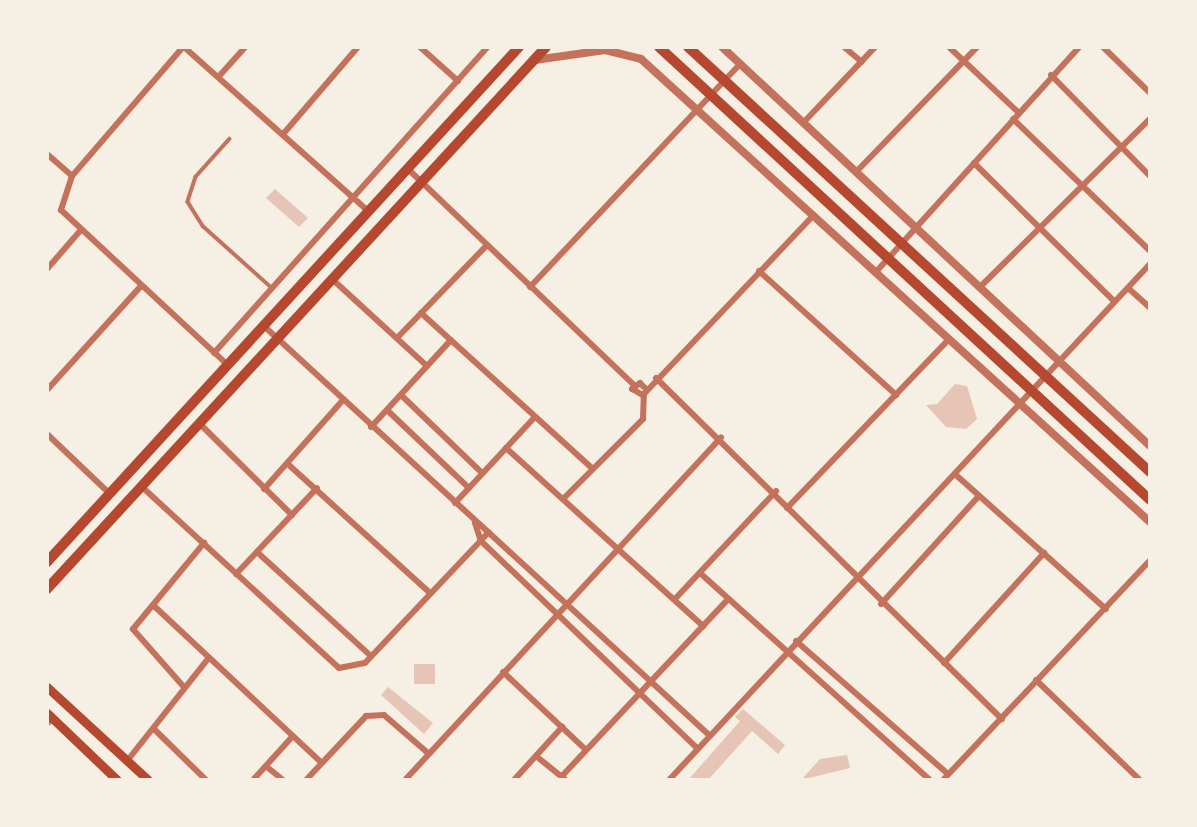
<!DOCTYPE html>
<html>
<head>
<meta charset="utf-8">
<style>
	body { margin:0 }
	#map { position:relative; width:1197px; height:827px; overflow:hidden; background:#f6efe4; font-family:Bitter,serif }
	div>[style] { position:absolute }
	[style*='--x'] { left:calc(var(--x)*1px); top:calc(var(--y)*1px); width:calc(var(--w)*1px); rotate:calc(var(--a)*1deg) }
	.building>* { inset:0; background:#e6c5b7 }
	.service>* { height:3.5px; margin:-1.75px; padding:0 1.75px; transform-origin:1.75px; border-radius:1.75px; background:#c5725c }
	.minor>* { height:6px; margin:-3px; padding:0 3px; transform-origin:3px; border-radius:3px; background:#c5725c }
	.tertiary>* { height:8px; margin:-4px; padding:0 4px; transform-origin:4px; border-radius:4px; background:#c5725c }
	.secondary>* { height:9px; margin:-4.5px; padding:0 4.5px; transform-origin:4.5px; border-radius:4.5px; background:#b5482f }
	.primary>* { height:10px; margin:-5px; padding:0 5px; transform-origin:5px; border-radius:5px; background:#b5482f }
	span { translate:-50% -50%; white-space:nowrap; text-align:center; line-height:1.15; -webkit-text-stroke:7px #f6efe4; paint-order:stroke }
	.frame { position:absolute; inset:0; border:49px solid #f6efe4; pointer-events:none }
</style>
</head>
<body>
<div id="map">
	<div class="building">
		<div style="clip-path:polygon(275px 189px,308px 218px,299px 227px,266px 198px)"></div>
		<div style="clip-path:polygon(955px 384px,967px 386px,977px 419px,966px 429px,946px 427px,926px 405px,937px 404px)"></div>
		<div style="clip-path:polygon(414px 664px,435px 664px,435px 684px,414px 684px)"></div>
		<div style="clip-path:polygon(388px 687px,433px 723px,424px 734px,381px 695px)"></div>
		<div style="clip-path:polygon(743px 709px,785px 745px,778px 754px,752px 731px,708px 780px,688px 780px,740px 721px,735px 717px)"></div>
		<div style="clip-path:polygon(847px 755px,850px 768px,801px 780px,820px 759px)"></div>
	</div>
	<div class="service">
		<div style="--x:230;--y:139;--w:51;--a:131.8"></div>
		<div style="--x:196;--y:177;--w:26;--a:108"></div>
		<div style="--x:188;--y:202;--w:28;--a:58"></div>
		<div style="--x:203;--y:226;--w:93;--a:41.9"></div>
		<div style="--x:47;--y:725;--w:8;--a:-40"></div>
	</div>
	<div class="minor">
		<div style="--x:183;--y:47;--w:170;--a:130.7"></div>
		<div style="--x:72;--y:176;--w:36;--a:108"></div>
		<div style="--x:61;--y:210;--w:229;--a:42.9"></div>
		<div style="--x:184;--y:47;--w:248;--a:41.7"></div>
		<div style="--x:420;--y:47;--w:51;--a:41.8"></div>
		<div style="--x:844;--y:47;--w:23;--a:40"></div>
		<div style="--x:949;--y:47;--w:95;--a:43.3"></div>
		<div style="--x:1103;--y:47;--w:66;--a:44.4"></div>
		<div style="--x:221;--y:74;--w:36;--a:-48"></div>
		<div style="--x:1051;--y:75;--w:141;--a:45.6"></div>
		<div style="--x:1013;--y:119;--w:190;--a:43.9"></div>
		<div style="--x:803;--y:123;--w:105;--a:-46.5"></div>
		<div style="--x:284;--y:133;--w:113;--a:-49.3"></div>
		<div style="--x:47;--y:154;--w:33;--a:41"></div>
		<div style="--x:974;--y:163;--w:197;--a:44.6"></div>
		<div style="--x:409;--y:170;--w:311;--a:43.7"></div>
		<div style="--x:856;--y:172;--w:174;--a:-45.9"></div>
		<div style="--x:47;--y:269;--w:49;--a:-49.1"></div>
		<div style="--x:759;--y:271;--w:185;--a:42.1"></div>
		<div style="--x:875;--y:273;--w:304;--a:-47.9"></div>
		<div style="--x:332;--y:279;--w:129;--a:42.5"></div>
		<div style="--x:530;--y:287;--w:306;--a:-46.7"></div>
		<div style="--x:980;--y:287;--w:239;--a:-44.7"></div>
		<div style="--x:1128;--y:288;--w:30;--a:42"></div>
		<div style="--x:421;--y:313;--w:231;--a:42.2"></div>
		<div style="--x:265;--y:327;--w:603;--a:42.58"></div>
		<div style="--x:397;--y:338;--w:129;--a:-45.9"></div>
		<div style="--x:214;--y:353;--w:411;--a:-48.2"></div>
		<div style="--x:656;--y:378;--w:486;--a:44.6"></div>
		<div style="--x:646;--y:389;--w:8;--a:-135"></div>
		<div style="--x:640;--y:383;--w:10;--a:143"></div>
		<div style="--x:632;--y:389;--w:13;--a:29"></div>
		<div style="--x:643;--y:395;--w:245;--a:-46.5"></div>
		<div style="--x:47;--y:390;--w:139;--a:-47.9"></div>
		<div style="--x:401;--y:395;--w:112;--a:43.9"></div>
		<div style="--x:387;--y:410;--w:113;--a:43.6"></div>
		<div style="--x:201;--y:425;--w:128;--a:44.7"></div>
		<div style="--x:371;--y:427;--w:118;--a:-47.4"></div>
		<div style="--x:47;--y:434;--w:87;--a:43.6"></div>
		<div style="--x:506;--y:448;--w:266;--a:42.1"></div>
		<div style="--x:290;--y:466;--w:189;--a:42.2"></div>
		<div style="--x:956;--y:475;--w:201;--a:41.8"></div>
		<div style="--x:141;--y:486;--w:269;--a:42.6"></div>
		<div style="--x:339;--y:668;--w:26;--a:-11"></div>
		<div style="--x:365;--y:663;--w:180;--a:-46.6"></div>
		<div style="--x:264;--y:489;--w:120;--a:-48.4"></div>
		<div style="--x:564;--y:498;--w:112;--a:-45"></div>
		<div style="--x:643;--y:419;--w:25;--a:-88"></div>
		<div style="--x:455;--y:503;--w:117;--a:-47.1"></div>
		<div style="--x:787;--y:508;--w:233;--a:-46.2"></div>
		<div style="--x:475;--y:523;--w:19;--a:72"></div>
		<div style="--x:481;--y:541;--w:299;--a:43.8"></div>
		<div style="--x:257;--y:552;--w:154;--a:42.4"></div>
		<div style="--x:700;--y:573;--w:309;--a:42"></div>
		<div style="--x:236;--y:574;--w:118;--a:-46.7"></div>
		<div style="--x:675;--y:599;--w:148;--a:-46.9"></div>
		<div style="--x:881;--y:604;--w:146;--a:-47.8"></div>
		<div style="--x:153;--y:605;--w:230;--a:43.1"></div>
		<div style="--x:796;--y:641;--w:202;--a:41.2"></div>
		<div style="--x:944;--y:663;--w:149;--a:-47.7"></div>
		<div style="--x:503;--y:672;--w:112;--a:43.2"></div>
		<div style="--x:1036;--y:680;--w:144;--a:43.9"></div>
		<div style="--x:183;--y:686;--w:76;--a:-131.3"></div>
		<div style="--x:133;--y:629;--w:112;--a:-50.5"></div>
		<div style="--x:155;--y:730;--w:71;--a:44.4"></div>
		<div style="--x:536;--y:756;--w:38;--a:39"></div>
		<div style="--x:127;--y:761;--w:129;--a:-51.6"></div>
		<div style="--x:267;--y:767;--w:21;--a:39"></div>
		<div style="--x:562;--y:776;--w:243;--a:-46.8"></div>
		<div style="--x:253;--y:780;--w:58;--a:-47.8"></div>
		<div style="--x:306;--y:780;--w:88;--a:-46.8"></div>
		<div style="--x:366;--y:716;--w:18;--a:-3"></div>
		<div style="--x:384;--y:715;--w:58;--a:40.8"></div>
		<div style="--x:405;--y:780;--w:466;--a:-47.3"></div>
		<div style="--x:514;--y:780;--w:72;--a:-47.8"></div>
		<div style="--x:669;--y:780;--w:705;--a:-47.01"></div>
		<div style="--x:943;--y:780;--w:302;--a:-46.7"></div>
	</div>
	<div class="tertiary">
		<div style="--x:722;--y:47;--w:585;--a:42.99"></div>
		<div style="--x:535;--y:60;--w:71;--a:-8.1"></div>
		<div style="--x:605;--y:50;--w:37;--a:14"></div>
		<div style="--x:641;--y:59;--w:688;--a:42.29"></div>
	</div>
	<div class="secondary">
		<div style="--x:47;--y:687;--w:137;--a:42.6"></div>
		<div style="--x:47;--y:713;--w:97;--a:43.7"></div>
	</div>
	<div class="primary">
		<div style="--x:659;--y:47;--w:668;--a:42.69"></div>
		<div style="--x:688;--y:47;--w:628;--a:42.61"></div>
		<div style="--x:47;--y:562;--w:699;--a:-47.49"></div>
		<div style="--x:47;--y:589;--w:737;--a:-47.37"></div>
	</div>
	<div class="frame"></div>
</div>
</body>
</html>
